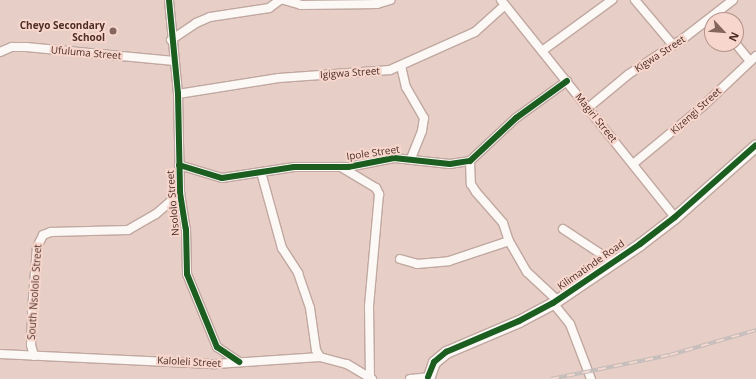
<!DOCTYPE html>
<html>
<head>
<meta charset="utf-8">
<style>
	body { margin:0 }
	#map { position:relative; width:756px; height:379px; overflow:hidden; background:#e7cec6; font-family:"Open Sans",sans-serif }
	div>[style] { position:absolute }
	[style*='--x'] { left:calc(var(--x)*1px); top:calc(var(--y)*1px); width:calc(var(--w)*1px); rotate:calc(var(--a)*1deg) }
	.roads { filter:drop-shadow(1px 0 #c0a8a0) drop-shadow(-1px 0 #c0a8a0) drop-shadow(0 1px #c0a8a0) drop-shadow(0 -1px #c0a8a0) }
	.street>* { height:8px; margin:-4px; padding:0 4px; transform-origin:4px; border-radius:4px; background:#fbf8f6 }
	.secondary>* { height:11px; margin:-5.5px; padding:0 5.5px; transform-origin:5.5px; border-radius:5.5px; background:#fbf8f6 }
	.rail>* { height:4px; margin-top:-2px; transform-origin:0; background:repeating-linear-gradient(90deg,#f7d7cd 0 8px,#c4bdbb 0 16px); box-sizing:border-box; border-block:1px solid #c4bdbb }
	.cycleway>* { height:6px; margin:-3px; padding:0 3px; transform-origin:3px; border-radius:3px; background:#1b5e20 }
	.dots>* { width:11px; height:11px; translate:-50% -50%; box-sizing:border-box; border:2px solid #f7d7cd; border-radius:50% }
	span { translate:-50% -50%; white-space:nowrap; text-align:center; line-height:1.15; -webkit-text-stroke:4px #f7d7cd; paint-order:stroke }
	.poi-label { font-size:10px; color:#4d2e25; font-weight:700 }
	.right { translate:-100% -50%; text-align:right }
	.street-label { font-size:10px; color:#4d2e25 }
	.north { position:absolute; left:704px; top:12px; width:40px; height:40px; box-sizing:border-box; background:#f7d7cd; border:1px solid #b3938a; border-radius:50%; rotate:116deg; font-size:11px; font-weight:700; line-height:16px; text-align:center; color:#4d2e25 }
	.north::after { content:''; display:block; margin:auto; width:14px; height:18px; background:#83665d; clip-path:polygon(50% 0,100% 100%,50% 72%,0 100%) }
</style>
</head>
<body>
<div id="map">
	<div class="roads">
		<div class="street">
			<div style="--x:169;--y:0;--w:94;--a:84.5"></div>
			<div style="--x:178;--y:94;--w:99;--a:88.8"></div>
			<div style="--x:180;--y:193;--w:36;--a:81"></div>
			<div style="--x:186;--y:229;--w:45;--a:88.7"></div>
			<div style="--x:187;--y:274;--w:79;--a:67.7"></div>
			<div style="--x:217;--y:347;--w:27;--a:34"></div>
			<div style="--x:284;--y:0;--w:18;--a:16"></div>
			<div style="--x:301;--y:5;--w:76;--a:-0.8"></div>
			<div style="--x:377;--y:4;--w:14;--a:-17"></div>
			<div style="--x:501;--y:0;--w:278;--a:51.3"></div>
			<div style="--x:635;--y:0;--w:59;--a:49.8"></div>
			<div style="--x:171;--y:40;--w:30;--a:-34"></div>
			<div style="--x:196;--y:23;--w:15;--a:-23"></div>
			<div style="--x:210;--y:17;--w:60;--a:-8.7"></div>
			<div style="--x:269;--y:8;--w:14;--a:-36"></div>
			<div style="--x:736;--y:44;--w:22;--a:51"></div>
			<div style="--x:542;--y:51;--w:87;--a:-36.1"></div>
			<div style="--x:0;--y:52;--w:13;--a:-23"></div>
			<div style="--x:12;--y:47;--w:14;--a:0"></div>
			<div style="--x:26;--y:47;--w:149;--a:5.4"></div>
			<div style="--x:401;--y:66;--w:22;--a:77"></div>
			<div style="--x:406;--y:87;--w:36;--a:60"></div>
			<div style="--x:424;--y:118;--w:13;--a:99"></div>
			<div style="--x:422;--y:131;--w:29;--a:112"></div>
			<div style="--x:178;--y:94;--w:102;--a:-9"></div>
			<div style="--x:279;--y:78;--w:111;--a:-4.1"></div>
			<div style="--x:390;--y:70;--w:93;--a:-24.1"></div>
			<div style="--x:475;--y:32;--w:40;--a:-42"></div>
			<div style="--x:588;--y:108;--w:53;--a:-39.7"></div>
			<div style="--x:629;--y:74;--w:66;--a:-33.2"></div>
			<div style="--x:684;--y:38;--w:62;--a:-37.8"></div>
			<div style="--x:470;--y:161;--w:23;--a:88"></div>
			<div style="--x:471;--y:184;--w:9;--a:58"></div>
			<div style="--x:476;--y:192;--w:41;--a:48.9"></div>
			<div style="--x:503;--y:223;--w:19;--a:72"></div>
			<div style="--x:509;--y:241;--w:36;--a:60"></div>
			<div style="--x:527;--y:272;--w:41;--a:43"></div>
			<div style="--x:633;--y:164;--w:91;--a:-39.6"></div>
			<div style="--x:703;--y:106;--w:73;--a:-43.3"></div>
			<div style="--x:179;--y:165;--w:45;--a:16.8"></div>
			<div style="--x:222;--y:178;--w:73;--a:-8.7"></div>
			<div style="--x:294;--y:167;--w:54;--a:0"></div>
			<div style="--x:348;--y:167;--w:47;--a:-11.1"></div>
			<div style="--x:394;--y:158;--w:56;--a:6.1"></div>
			<div style="--x:450;--y:164;--w:20;--a:-9"></div>
			<div style="--x:470;--y:161;--w:63;--a:-43.1"></div>
			<div style="--x:516;--y:118;--w:63;--a:-36"></div>
			<div style="--x:341;--y:167;--w:41;--a:31"></div>
			<div style="--x:376;--y:188;--w:7;--a:63"></div>
			<div style="--x:379;--y:194;--w:112;--a:95.1"></div>
			<div style="--x:369;--y:306;--w:71;--a:89.2"></div>
			<div style="--x:261;--y:172;--w:79;--a:74.6"></div>
			<div style="--x:282;--y:248;--w:30;--a:57"></div>
			<div style="--x:298;--y:273;--w:37;--a:71"></div>
			<div style="--x:310;--y:308;--w:42;--a:81.9"></div>
			<div style="--x:316;--y:350;--w:8;--a:60"></div>
			<div style="--x:563;--y:229;--w:60;--a:33.4"></div>
			<div style="--x:400;--y:259;--w:18;--a:16"></div>
			<div style="--x:417;--y:264;--w:32;--a:-5"></div>
			<div style="--x:449;--y:261;--w:63;--a:-18.4"></div>
			<div style="--x:553;--y:303;--w:27;--a:51"></div>
			<div style="--x:570;--y:324;--w:59;--a:69.1"></div>
			<div style="--x:0;--y:354;--w:216;--a:2.7"></div>
			<div style="--x:216;--y:364;--w:104;--a:-3.9"></div>
			<div style="--x:320;--y:357;--w:28;--a:15"></div>
			<div style="--x:347;--y:364;--w:29;--a:31"></div>
			<div style="--x:34;--y:356;--w:11;--a:-105"></div>
			<div style="--x:31;--y:345;--w:35;--a:-88"></div>
			<div style="--x:32;--y:310;--w:63;--a:-85.5"></div>
			<div style="--x:37;--y:247;--w:13;--a:-63"></div>
			<div style="--x:43;--y:235;--w:9;--a:-21"></div>
			<div style="--x:51;--y:232;--w:77;--a:-1.5"></div>
			<div style="--x:128;--y:230;--w:32;--a:-30"></div>
			<div style="--x:156;--y:214;--w:32;--a:-41"></div>
			<div style="--x:410;--y:379;--w:18;--a:-6"></div>
		</div>
		<div class="secondary">
			<div style="--x:428;--y:379;--w:18;--a:-71"></div>
			<div style="--x:434;--y:362;--w:16;--a:-40"></div>
			<div style="--x:446;--y:352;--w:79;--a:-23"></div>
			<div style="--x:519;--y:321;--w:38;--a:-28"></div>
			<div style="--x:553;--y:303;--w:105;--a:-34.1"></div>
			<div style="--x:640;--y:244;--w:44;--a:-37.6"></div>
			<div style="--x:675;--y:217;--w:108;--a:-41.6"></div>
		</div>
	</div>
	<div class="rail">
		<div style="--x:551;--y:379;--w:121;--a:-11.4"></div>
		<div style="--x:670;--y:355;--w:90;--a:-16.2"></div>
	</div>
	<div class="cycleway">
		<div style="--x:169;--y:0;--w:94;--a:84.5"></div>
		<div style="--x:178;--y:94;--w:99;--a:88.8"></div>
		<div style="--x:180;--y:193;--w:36;--a:81"></div>
		<div style="--x:186;--y:229;--w:45;--a:88.7"></div>
		<div style="--x:187;--y:274;--w:79;--a:67.7"></div>
		<div style="--x:217;--y:347;--w:27;--a:34"></div>
		<div style="--x:179;--y:165;--w:45;--a:16.8"></div>
		<div style="--x:222;--y:178;--w:73;--a:-8.7"></div>
		<div style="--x:294;--y:167;--w:54;--a:0"></div>
		<div style="--x:348;--y:167;--w:47;--a:-11.1"></div>
		<div style="--x:394;--y:158;--w:56;--a:6.1"></div>
		<div style="--x:450;--y:164;--w:20;--a:-9"></div>
		<div style="--x:470;--y:161;--w:63;--a:-43.1"></div>
		<div style="--x:516;--y:118;--w:63;--a:-36"></div>
		<div style="--x:428;--y:377;--w:16;--a:-68"></div>
		<div style="--x:434;--y:362;--w:16;--a:-40"></div>
		<div style="--x:446;--y:352;--w:79;--a:-23"></div>
		<div style="--x:519;--y:321;--w:38;--a:-28"></div>
		<div style="--x:553;--y:303;--w:105;--a:-34.1"></div>
		<div style="--x:640;--y:244;--w:44;--a:-37.6"></div>
		<div style="--x:675;--y:217;--w:108;--a:-41.6"></div>
	</div>
	<div class="dots">
		<div style="left:113px;top:31px;background:#83665d"></div>
	</div>
	<div class="poi-label">
		<span class="right" style="left:105px;top:31px">Cheyo Secondary<br>School</span>
	</div>
	<div class="street-label">
		<span style="left:86px;top:53px;rotate:5deg">Ufuluma Street</span>
		<span style="left:660px;top:54px;rotate:-33deg">Kigwa Street</span>
		<span style="left:350px;top:73px;rotate:-4deg">Igigwa Street</span>
		<span style="left:696px;top:111px;rotate:-42deg">Kizengi Street</span>
		<span style="left:596px;top:118px;rotate:51deg">Magiri Street</span>
		<span style="left:373px;top:153px;rotate:-8deg">Ipole Street</span>
		<span style="left:173px;top:203px;rotate:-95deg">Nsololo Street</span>
		<span style="left:591px;top:265px;rotate:-35deg">Kilimatinde Road</span>
		<span style="left:35px;top:292px;rotate:-86deg">South Nsololo Street</span>
		<span style="left:189px;top:362px;rotate:3deg">Kaloleli Street</span>
	</div>
	<div class="north">N</div>
</div>
</body>
</html>
